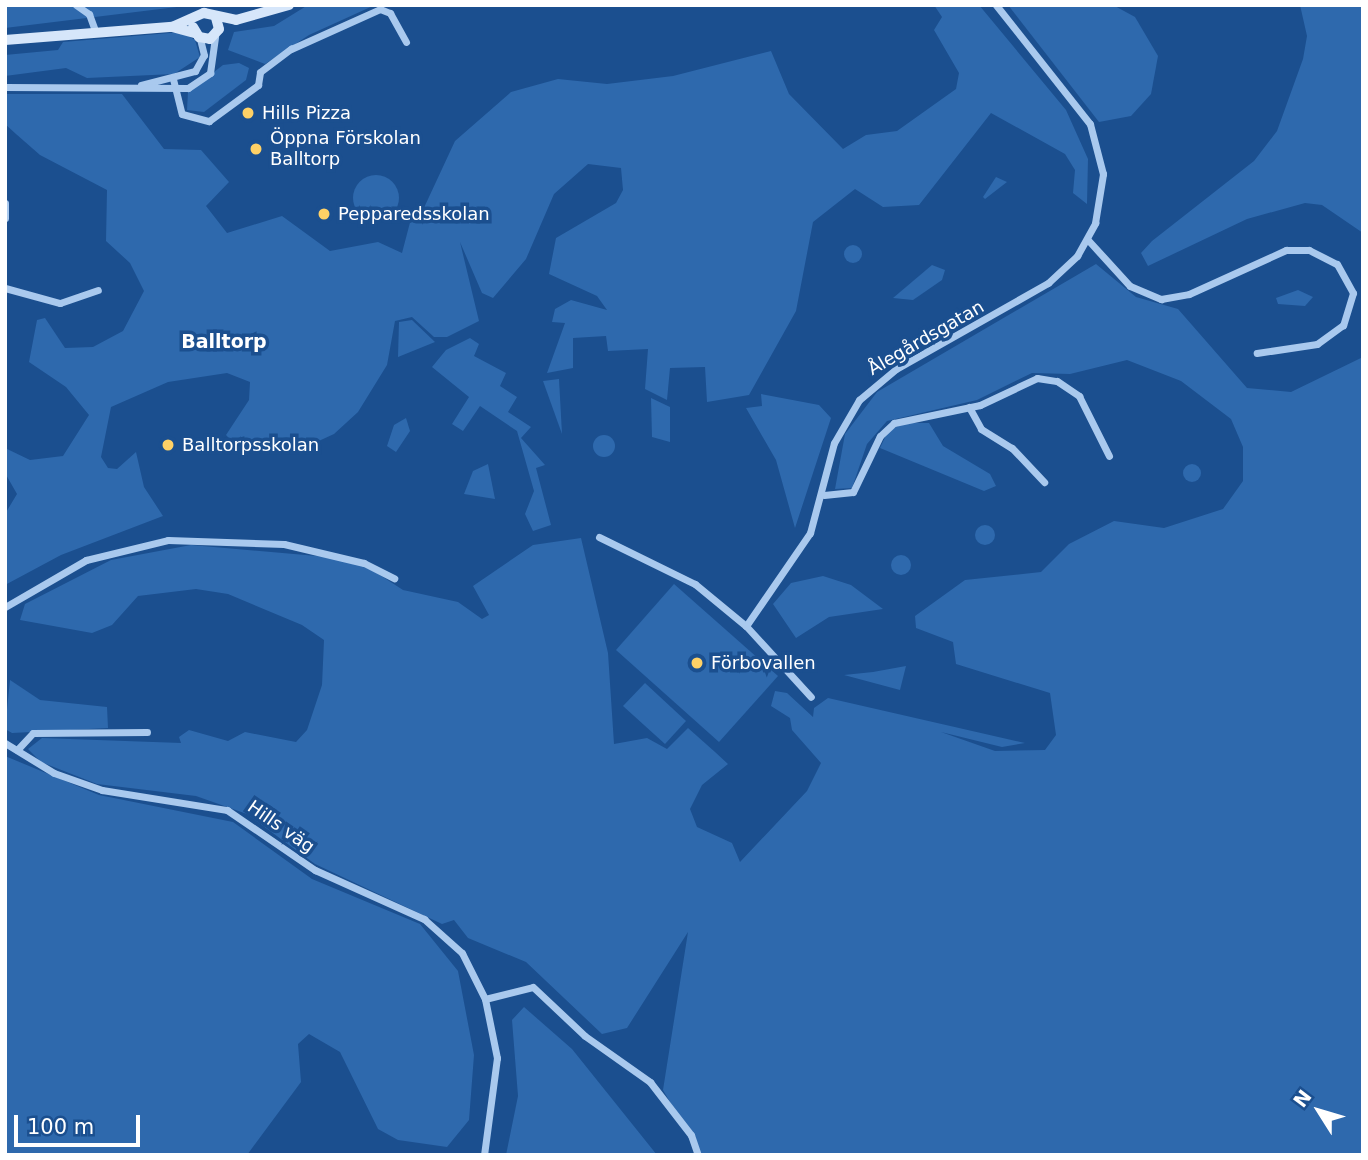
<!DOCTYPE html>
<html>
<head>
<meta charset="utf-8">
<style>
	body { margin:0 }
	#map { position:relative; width:1368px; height:1160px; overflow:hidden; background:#1b4f8f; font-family:"DejaVu Sans",sans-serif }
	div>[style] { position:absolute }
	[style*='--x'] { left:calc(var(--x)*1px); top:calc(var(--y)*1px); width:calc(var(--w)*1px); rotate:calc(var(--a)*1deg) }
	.green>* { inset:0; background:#2e69ad }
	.round { border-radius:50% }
	.street>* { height:7px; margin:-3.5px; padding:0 3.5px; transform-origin:3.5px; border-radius:3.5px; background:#a9c9ee }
	.secondary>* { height:10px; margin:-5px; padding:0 5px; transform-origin:5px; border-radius:5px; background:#d6e6fa }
	.dots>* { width:19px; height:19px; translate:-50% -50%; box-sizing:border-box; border:4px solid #1b4f8f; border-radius:50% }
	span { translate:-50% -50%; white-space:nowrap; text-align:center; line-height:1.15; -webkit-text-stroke:7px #1b4f8f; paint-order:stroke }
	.poi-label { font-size:18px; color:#fff }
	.left { translate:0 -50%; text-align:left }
	.street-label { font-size:18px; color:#fff }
	.neighbourhood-label { font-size:19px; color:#fff; font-weight:700 }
	.frame { position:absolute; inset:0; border:7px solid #fff; pointer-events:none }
	.north { position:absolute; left:1284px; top:1076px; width:70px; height:70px; -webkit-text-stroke:5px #1b4f8f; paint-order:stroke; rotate:307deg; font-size:19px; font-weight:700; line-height:28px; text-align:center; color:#fff }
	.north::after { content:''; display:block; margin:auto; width:24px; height:32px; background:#fff; clip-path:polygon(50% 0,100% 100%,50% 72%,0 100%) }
	.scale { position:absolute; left:14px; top:1115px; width:126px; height:32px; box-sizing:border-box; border:4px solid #fff; border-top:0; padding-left:9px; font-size:21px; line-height:24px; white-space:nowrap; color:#fff; -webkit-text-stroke:5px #1b4f8f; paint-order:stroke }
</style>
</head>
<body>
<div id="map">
	<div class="green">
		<div style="clip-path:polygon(5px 5px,193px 5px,5px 28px)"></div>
		<div style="clip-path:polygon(308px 5px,375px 5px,309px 35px,265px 64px,228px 50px,234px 32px,274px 26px)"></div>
		<div style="clip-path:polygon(934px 5px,979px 5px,1066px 110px,1088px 159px,1087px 204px,1073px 193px,1075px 170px,1065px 154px,991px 113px,919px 205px,883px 207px,855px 189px,813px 222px,796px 311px,749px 395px,707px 402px,705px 367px,670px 368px,667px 400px,645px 389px,648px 349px,608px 351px,606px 336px,573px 338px,573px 368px,547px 373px,565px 323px,552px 322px,555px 309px,571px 300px,607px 310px,597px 296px,549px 274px,556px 238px,616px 203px,623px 190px,621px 168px,588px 164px,554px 194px,526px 259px,493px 298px,482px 293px,460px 242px,479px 321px,447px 337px,434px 337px,412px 317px,395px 321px,387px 365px,358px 412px,334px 434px,299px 450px,241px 451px,226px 435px,249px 400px,250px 382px,227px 373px,168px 382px,111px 407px,101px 457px,108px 468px,117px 469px,136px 452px,144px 487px,163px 516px,61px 555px,5px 585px,5px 514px,17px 494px,5px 473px,5px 448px,30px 460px,63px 456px,89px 415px,66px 387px,29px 362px,37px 320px,45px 318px,65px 348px,93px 347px,123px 331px,144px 291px,130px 263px,106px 241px,107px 190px,40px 155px,16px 134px,5px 124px,5px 94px,122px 94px,164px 149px,201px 150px,229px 182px,206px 206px,227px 233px,282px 216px,330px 251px,378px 242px,402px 253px,413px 211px,422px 212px,455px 141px,511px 92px,558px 79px,607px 84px,673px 76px,771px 51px,789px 94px,843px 149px,866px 135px,897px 131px,956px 89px,959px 73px,934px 30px,942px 17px)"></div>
		<div style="clip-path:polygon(1008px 5px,1113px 5px,1135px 17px,1158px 56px,1151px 94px,1131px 116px,1099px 122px)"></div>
		<div style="clip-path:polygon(1300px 5px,1363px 5px,1363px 233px,1322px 205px,1305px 203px,1247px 219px,1148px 266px,1141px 253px,1152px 241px,1254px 161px,1277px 131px,1303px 59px,1307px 36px)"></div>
		<div style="clip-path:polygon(182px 32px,195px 40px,200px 57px,174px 74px,87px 78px,66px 68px,5px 76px,5px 55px,58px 50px,63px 42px)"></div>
		<div style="clip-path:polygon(239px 63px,249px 68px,246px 80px,204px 112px,187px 110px,188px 92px,223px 65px)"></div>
		<div class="round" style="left:353px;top:175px;width:46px;height:46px"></div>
		<div style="clip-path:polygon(996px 177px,1007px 182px,985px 199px,983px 197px)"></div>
		<div class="round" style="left:844px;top:245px;width:18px;height:18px"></div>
		<div style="clip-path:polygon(1096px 264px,1136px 297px,1178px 309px,1247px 388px,1291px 392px,1363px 357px,1363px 1155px,701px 1155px,663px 1090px,688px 932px,627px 1028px,602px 1034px,526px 962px,468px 938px,454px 920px,442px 924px,315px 864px,247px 814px,196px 796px,97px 784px,41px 762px,28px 749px,42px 738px,181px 743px,179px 737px,189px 730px,228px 741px,245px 732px,296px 742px,307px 730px,322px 685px,324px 640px,302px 625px,228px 594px,196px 589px,138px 596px,112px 625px,92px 633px,20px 620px,25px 604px,111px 560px,191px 545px,328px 557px,366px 566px,403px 590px,458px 602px,482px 619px,489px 615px,473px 586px,533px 545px,581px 538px,608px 653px,614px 744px,647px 738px,667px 749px,688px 728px,715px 752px,728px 764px,702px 785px,690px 809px,697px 827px,732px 843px,740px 862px,807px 791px,821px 763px,792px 730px,790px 718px,771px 706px,775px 691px,787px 693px,813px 717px,814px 708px,828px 698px,1025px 743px,1002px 747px,941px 732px,995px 751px,1045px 750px,1056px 735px,1050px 693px,956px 664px,953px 642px,916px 628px,915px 616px,965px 580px,1041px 572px,1069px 544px,1114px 521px,1164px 528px,1223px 509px,1243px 481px,1243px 447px,1231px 419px,1181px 381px,1127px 360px,1070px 374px,1032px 373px,977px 400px,887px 421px,867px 444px,852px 488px,835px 489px,845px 434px,877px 392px)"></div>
		<div style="clip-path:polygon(932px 265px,945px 270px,942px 280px,913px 300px,893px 298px)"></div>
		<div style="clip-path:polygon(1298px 290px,1313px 297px,1305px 306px,1278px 304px,1276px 298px)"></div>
		<div style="clip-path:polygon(412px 320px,435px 342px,398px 357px,399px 322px)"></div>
		<div style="clip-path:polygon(470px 338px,479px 344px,474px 356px,506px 373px,500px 386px,517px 397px,508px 412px,531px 427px,521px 438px,545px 465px,536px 468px,551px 525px,533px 531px,525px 514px,534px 491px,517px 431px,480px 406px,463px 431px,452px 424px,469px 397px,432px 367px,446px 350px)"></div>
		<div style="clip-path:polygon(559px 379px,562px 434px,543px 381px)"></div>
		<div style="clip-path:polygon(761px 394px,819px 405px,831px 418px,795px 528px,776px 460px,746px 408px,762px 406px)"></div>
		<div style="clip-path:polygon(651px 398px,670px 407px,670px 442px,652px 437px)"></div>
		<div style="clip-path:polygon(406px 418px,410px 431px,396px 452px,387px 446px,394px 425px)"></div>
		<div style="clip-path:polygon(904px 423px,929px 423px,943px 446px,990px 474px,996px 486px,984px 491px,880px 448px,888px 431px)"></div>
		<div class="round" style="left:593px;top:435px;width:22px;height:22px"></div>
		<div class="round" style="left:1183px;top:464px;width:18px;height:18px"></div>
		<div style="clip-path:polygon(488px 464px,495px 499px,464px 494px,473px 471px)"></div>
		<div class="round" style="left:975px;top:525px;width:20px;height:20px"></div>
		<div class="round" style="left:891px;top:555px;width:20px;height:20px"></div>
		<div style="clip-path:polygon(823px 576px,851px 585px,883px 609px,829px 617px,796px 638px,773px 604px,791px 583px)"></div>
		<div style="clip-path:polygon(674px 584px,778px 676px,719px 742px,616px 650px)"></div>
		<div style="clip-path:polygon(906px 666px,900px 690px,844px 675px,873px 672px)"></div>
		<div style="clip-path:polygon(10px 680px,40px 700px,107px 707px,108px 728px,12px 733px,5px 729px)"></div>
		<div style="clip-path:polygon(645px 683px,686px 721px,665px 744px,623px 706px)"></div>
		<div style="clip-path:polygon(5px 756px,99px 795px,233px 822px,312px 879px,420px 924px,458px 971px,474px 1055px,469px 1120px,447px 1147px,398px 1140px,378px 1129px,340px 1052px,309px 1034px,298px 1044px,301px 1082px,247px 1155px,5px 1155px)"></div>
		<div style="clip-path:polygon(524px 1007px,572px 1049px,657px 1155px,506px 1155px,518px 1096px,512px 1020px)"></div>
	</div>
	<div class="street">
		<div style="--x:76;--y:5;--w:16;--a:35"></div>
		<div style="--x:89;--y:14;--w:20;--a:70"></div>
		<div style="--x:173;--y:79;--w:36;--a:76"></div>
		<div style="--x:182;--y:114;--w:28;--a:15"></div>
		<div style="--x:209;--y:121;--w:61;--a:-36.3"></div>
		<div style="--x:258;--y:85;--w:13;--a:-81"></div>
		<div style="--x:260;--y:72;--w:39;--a:-37"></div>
		<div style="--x:291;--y:49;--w:98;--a:-24.2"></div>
		<div style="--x:380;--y:9;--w:11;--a:22"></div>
		<div style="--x:390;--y:13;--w:33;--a:61"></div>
		<div style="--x:141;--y:85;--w:56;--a:-14.5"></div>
		<div style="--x:195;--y:71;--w:18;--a:-61"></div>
		<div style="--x:204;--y:55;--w:16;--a:-104"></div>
		<div style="--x:5;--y:87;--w:183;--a:0.3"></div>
		<div style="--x:188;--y:88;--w:27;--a:-34"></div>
		<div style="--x:210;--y:73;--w:37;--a:-82"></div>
		<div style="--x:5;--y:203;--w:15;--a:90"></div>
		<div style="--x:1088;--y:240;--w:62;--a:47.6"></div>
		<div style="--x:1130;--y:286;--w:34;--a:23"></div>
		<div style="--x:1161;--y:299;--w:28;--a:-10"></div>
		<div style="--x:1189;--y:294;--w:107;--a:-24.4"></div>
		<div style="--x:1286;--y:250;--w:23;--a:0"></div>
		<div style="--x:1309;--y:250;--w:31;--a:27"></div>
		<div style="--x:1337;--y:264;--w:33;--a:61"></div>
		<div style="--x:1353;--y:293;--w:34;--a:107"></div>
		<div style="--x:1343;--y:325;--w:32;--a:144"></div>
		<div style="--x:1317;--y:344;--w:61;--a:171.5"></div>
		<div style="--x:5;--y:288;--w:57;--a:15.3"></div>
		<div style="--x:60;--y:303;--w:40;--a:-18.9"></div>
		<div style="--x:969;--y:407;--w:25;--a:61"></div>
		<div style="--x:981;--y:429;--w:36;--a:32"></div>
		<div style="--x:1012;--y:448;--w:47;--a:46.7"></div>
		<div style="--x:824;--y:495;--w:29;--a:-6"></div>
		<div style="--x:853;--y:492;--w:62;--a:-64.3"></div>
		<div style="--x:880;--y:436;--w:19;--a:-43"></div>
		<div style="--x:894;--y:423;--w:88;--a:-11.8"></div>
		<div style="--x:980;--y:405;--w:63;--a:-25.3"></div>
		<div style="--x:1037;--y:378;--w:20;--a:9"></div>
		<div style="--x:1057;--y:381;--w:27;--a:34"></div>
		<div style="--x:1079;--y:396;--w:67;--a:63.4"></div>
		<div style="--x:599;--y:537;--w:107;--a:26.1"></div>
		<div style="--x:695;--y:584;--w:66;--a:39.5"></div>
		<div style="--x:746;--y:626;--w:96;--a:47.5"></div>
		<div style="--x:5;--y:607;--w:94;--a:-30.1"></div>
		<div style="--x:86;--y:560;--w:84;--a:-13.7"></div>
		<div style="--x:168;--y:540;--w:116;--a:2"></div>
		<div style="--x:284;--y:544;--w:82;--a:13.4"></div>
		<div style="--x:364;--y:563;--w:34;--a:27"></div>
		<div style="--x:746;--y:626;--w:113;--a:-55.5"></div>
		<div style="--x:810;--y:533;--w:93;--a:-75.1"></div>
		<div style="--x:834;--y:443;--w:50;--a:-59.8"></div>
		<div style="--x:859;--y:400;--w:48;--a:-40"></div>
		<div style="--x:896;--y:369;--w:175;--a:-29.5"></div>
		<div style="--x:1048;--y:283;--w:40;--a:-43"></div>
		<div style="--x:1077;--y:256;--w:38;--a:-61"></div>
		<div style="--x:1095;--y:223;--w:50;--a:-80.7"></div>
		<div style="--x:1103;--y:174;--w:52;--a:-104.6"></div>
		<div style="--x:1090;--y:124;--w:152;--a:-128.3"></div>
		<div style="--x:5;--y:743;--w:57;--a:31.5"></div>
		<div style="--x:54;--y:773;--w:51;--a:19.5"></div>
		<div style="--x:102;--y:790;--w:127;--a:9.1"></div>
		<div style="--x:227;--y:810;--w:107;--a:34.3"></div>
		<div style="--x:315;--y:870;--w:120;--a:24.2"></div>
		<div style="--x:424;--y:919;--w:51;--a:41.8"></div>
		<div style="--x:462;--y:953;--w:51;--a:63.4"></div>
		<div style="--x:485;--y:999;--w:49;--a:-14"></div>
		<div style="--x:533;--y:987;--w:71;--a:43.3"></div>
		<div style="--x:585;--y:1036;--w:80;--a:35.3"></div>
		<div style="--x:650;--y:1082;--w:67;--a:52.3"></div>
		<div style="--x:691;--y:1135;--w:21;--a:71"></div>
		<div style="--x:17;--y:750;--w:23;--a:-47"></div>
		<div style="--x:33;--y:733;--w:114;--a:-0.5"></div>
		<div style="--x:484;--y:1155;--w:98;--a:-82.4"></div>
		<div style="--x:497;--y:1058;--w:60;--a:-101.5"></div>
	</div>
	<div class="secondary">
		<div style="--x:172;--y:27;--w:35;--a:-24"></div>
		<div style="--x:204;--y:13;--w:33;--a:12"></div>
		<div style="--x:236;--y:20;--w:55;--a:-15.8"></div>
		<div style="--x:193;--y:27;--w:12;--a:59"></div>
		<div style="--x:199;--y:37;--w:11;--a:10"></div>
		<div style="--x:210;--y:39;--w:13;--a:-48"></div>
		<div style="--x:219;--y:29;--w:11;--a:-105"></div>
		<div style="--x:5;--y:40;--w:168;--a:-4.5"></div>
		<div style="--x:172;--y:27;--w:24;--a:15"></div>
	</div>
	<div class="dots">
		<div style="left:248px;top:113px;background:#ffd166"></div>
		<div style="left:256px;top:149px;background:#ffd166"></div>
		<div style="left:324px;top:214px;background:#ffd166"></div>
		<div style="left:168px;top:445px;background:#ffd166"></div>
		<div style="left:697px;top:663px;background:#ffd166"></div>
	</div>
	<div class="poi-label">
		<span class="left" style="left:262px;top:113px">Hills Pizza</span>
		<span class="left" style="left:270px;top:149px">Öppna Förskolan<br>Balltorp</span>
		<span class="left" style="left:338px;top:214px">Pepparedsskolan</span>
		<span class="left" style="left:182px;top:445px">Balltorpsskolan</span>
		<span class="left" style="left:711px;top:663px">Förbovallen</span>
	</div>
	<div class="street-label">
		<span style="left:926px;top:338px;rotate:-30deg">Ålegårdsgatan</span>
		<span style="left:281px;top:827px;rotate:35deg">Hills väg</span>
	</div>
	<div class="neighbourhood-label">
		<span style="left:224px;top:342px">Balltorp</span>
	</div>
	<div class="frame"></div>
	<div class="north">N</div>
	<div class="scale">100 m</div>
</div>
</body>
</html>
